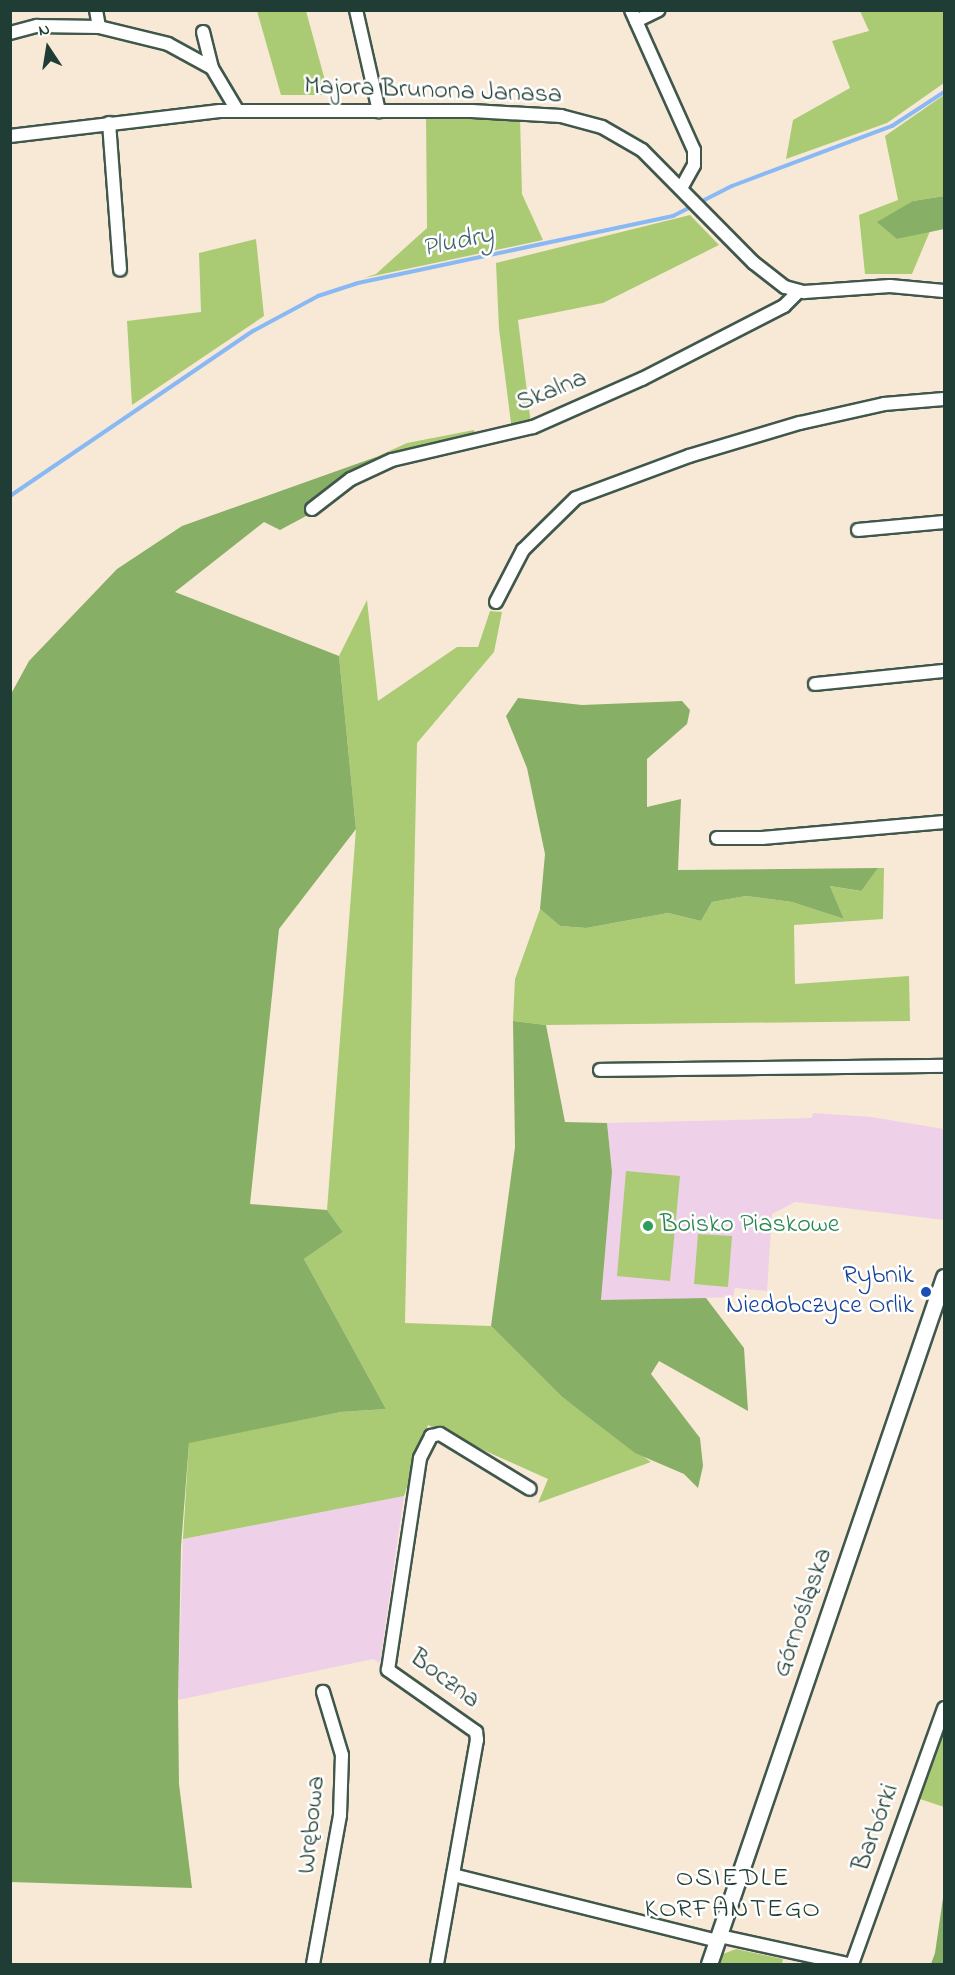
<!DOCTYPE html>
<html>
<head>
<meta charset="utf-8">
<style>
	body { margin:0 }
	#map { position:relative; width:955px; height:1975px; overflow:hidden; background:#f8e9d7; font-family:"Indie Flower",sans-serif }
	div>[style] { position:absolute }
	[style*='--x'] { left:calc(var(--x)*1px); top:calc(var(--y)*1px); width:calc(var(--w)*1px); rotate:calc(var(--a)*1deg) }
	.built>* { inset:0; background:#eed0e8 }
	.green>* { inset:0; background:#aacb73 }
	.forest>* { inset:0; background:#87af65 }
	.stream>* { height:4px; margin:-2px; padding:0 2px; transform-origin:2px; border-radius:2px; background:#89b9f4 }
	.roads { filter:drop-shadow(2px 0 #40574c) drop-shadow(-2px 0 #40574c) drop-shadow(0 2px #40574c) drop-shadow(0 -2px #40574c) }
	.minor>* { height:12px; margin:-6px; padding:0 6px; transform-origin:6px; border-radius:6px; background:#fff }
	.tertiary>* { height:15px; margin:-7.5px; padding:0 7.5px; transform-origin:7.5px; border-radius:7.5px; background:#fff }
	.dots>* { width:16px; height:16px; translate:-50% -50%; box-sizing:border-box; border:3px solid #fff; border-radius:50% }
	span { translate:-50% -50%; white-space:nowrap; text-align:center; line-height:1.15; -webkit-text-stroke:5px #fff; paint-order:stroke }
	.street-label { font-size:26px; color:#1f3d34 }
	.leisure-label { font-size:26px; color:#27864d }
	.left { translate:0 -50%; text-align:left }
	.transit-label { font-size:26px; color:#164399 }
	.right { translate:-100% -50%; text-align:right }
	.water-label { font-size:27px; color:#3f626e; font-style:italic }
	.neighbourhood-label { font-size:27px; color:#1f3d34; letter-spacing:1.5px }
	.frame { position:absolute; inset:0; border:12px solid #1f3d34; pointer-events:none }
	.north { position:absolute; left:18px; top:18px; width:60px; height:60px; -webkit-text-stroke:4px #fff; paint-order:stroke; rotate:348deg; font-size:16px; font-weight:700; line-height:24px; text-align:center; color:#1f3d34 }
	.north::after { content:''; display:block; margin:auto; width:21px; height:27px; background:#1f3d34; clip-path:polygon(50% 0,100% 100%,50% 72%,0 100%) }
</style>
</head>
<body>
<div id="map">
	<div class="built">
		<div style="clip-path:polygon(813px 1113px,871px 1117px,944px 1129px,944px 1220px,795px 1202px,772px 1214px,767px 1291px,735px 1288px,733px 1297px,601px 1301px,612px 1172px,607px 1123px,812px 1118px)"></div>
		<div style="clip-path:polygon(404px 1496px,380px 1663px,373px 1659px,178px 1700px,183px 1539px)"></div>
	</div>
	<div class="green">
		<div style="clip-path:polygon(257px 11px,306px 11px,329px 95px,281px 95px)"></div>
		<div style="clip-path:polygon(860px 11px,944px 11px,944px 83px,887px 123px,786px 159px,793px 120px,850px 88px,832px 41px,869px 31px)"></div>
		<div style="clip-path:polygon(944px 95px,944px 196px,913px 201px,897px 239px,930px 231px,912px 274px,865px 274px,859px 215px,898px 200px,885px 136px)"></div>
		<div style="clip-path:polygon(426px 114px,520px 117px,522px 194px,543px 240px,364px 278px,376px 274px,427px 228px)"></div>
		<div style="clip-path:polygon(690px 215px,719px 245px,603px 303px,518px 320px,531px 424px,511px 423px,499px 329px,496px 263px)"></div>
		<div style="clip-path:polygon(256px 239px,264px 316px,132px 405px,127px 321px,201px 312px,199px 253px)"></div>
		<div style="clip-path:polygon(474px 430px,476px 435px,382px 462px,376px 457px,407px 443px)"></div>
		<div style="clip-path:polygon(367px 600px,378px 701px,457px 647px,478px 647px,490px 611px,502px 612px,494px 652px,417px 743px,405px 1323px,491px 1326px,561px 1396px,651px 1462px,538px 1503px,548px 1479px,428px 1425px,404px 1496px,183px 1539px,189px 1442px,341px 1412px,386px 1409px,304px 1259px,343px 1232px,327px 1210px,356px 829px,339px 656px)"></div>
		<div style="clip-path:polygon(878px 868px,884px 868px,883px 919px,794px 925px,795px 984px,909px 976px,910px 1021px,546px 1025px,513px 1021px,515px 979px,540px 909px,560px 926px,586px 928px,668px 913px,701px 921px,712px 902px,746px 896px,792px 902px,844px 919px,830px 886px,860px 891px)"></div>
		<div style="clip-path:polygon(626px 1171px,680px 1176px,670px 1281px,617px 1276px)"></div>
		<div style="clip-path:polygon(698px 1234px,732px 1236px,728px 1287px,694px 1284px)"></div>
		<div style="clip-path:polygon(944px 1718px,944px 1807px,917px 1798px)"></div>
		<div style="clip-path:polygon(736px 1949px,783px 1959px,782px 1964px,720px 1964px,723px 1954px)"></div>
	</div>
	<div class="forest">
		<div style="clip-path:polygon(944px 196px,944px 229px,897px 239px,877px 222px,913px 201px)"></div>
		<div style="clip-path:polygon(376px 457px,382px 462px,347px 478px,305px 508px,308px 515px,280px 530px,264px 522px,175px 592px,339px 656px,356px 829px,279px 929px,250px 1204px,327px 1210px,343px 1232px,304px 1259px,386px 1409px,341px 1412px,189px 1443px,181px 1547px,178px 1700px,179px 1784px,192px 1888px,11px 1882px,11px 694px,29px 661px,117px 569px,182px 526px)"></div>
		<div style="clip-path:polygon(518px 698px,582px 705px,682px 701px,690px 710px,687px 724px,647px 759px,647px 807px,681px 799px,678px 870px,878px 868px,861px 891px,830px 886px,844px 919px,792px 902px,746px 896px,712px 902px,701px 921px,668px 913px,586px 928px,560px 926px,540px 909px,545px 854px,527px 768px,506px 716px)"></div>
		<div style="clip-path:polygon(513px 1021px,546px 1025px,565px 1122px,607px 1123px,612px 1172px,601px 1300px,706px 1298px,744px 1348px,748px 1411px,659px 1361px,651px 1374px,700px 1438px,703px 1466px,698px 1488px,684px 1474px,635px 1453px,561px 1396px,491px 1326px,515px 1147px)"></div>
		<div style="clip-path:polygon(944px 1891px,944px 1964px,931px 1964px,935px 1953px)"></div>
	</div>
	<div class="stream">
		<div style="--x:10;--y:496;--w:294;--a:-34.2"></div>
		<div style="--x:253;--y:331;--w:74;--a:-28.3"></div>
		<div style="--x:318;--y:296;--w:42;--a:-18"></div>
		<div style="--x:358;--y:283;--w:322;--a:-12"></div>
		<div style="--x:673;--y:216;--w:66;--a:-27"></div>
		<div style="--x:732;--y:186;--w:171;--a:-20.6"></div>
		<div style="--x:892;--y:126;--w:62;--a:-33.2"></div>
	</div>
	<div class="roads">
		<div class="minor">
			<div style="--x:96;--y:10;--w:17;--a:80"></div>
			<div style="--x:356;--y:10;--w:104;--a:77.2"></div>
			<div style="--x:631;--y:10;--w:154;--a:65.8"></div>
			<div style="--x:694;--y:150;--w:15;--a:90"></div>
			<div style="--x:694;--y:165;--w:25;--a:119"></div>
			<div style="--x:636;--y:21;--w:25;--a:-26"></div>
			<div style="--x:203;--y:32;--w:37;--a:76"></div>
			<div style="--x:10;--y:33;--w:28;--a:-15"></div>
			<div style="--x:37;--y:26;--w:62;--a:0.9"></div>
			<div style="--x:99;--y:27;--w:71;--a:13.8"></div>
			<div style="--x:168;--y:44;--w:50;--a:28.6"></div>
			<div style="--x:212;--y:68;--w:49;--a:59.2"></div>
			<div style="--x:109;--y:123;--w:147;--a:85.7"></div>
			<div style="--x:10;--y:136;--w:211;--a:-6.8"></div>
			<div style="--x:220;--y:111;--w:252;--a:0"></div>
			<div style="--x:472;--y:111;--w:89;--a:3.2"></div>
			<div style="--x:561;--y:116;--w:42;--a:15"></div>
			<div style="--x:602;--y:127;--w:46;--a:29.9"></div>
			<div style="--x:642;--y:150;--w:159;--a:45.3"></div>
			<div style="--x:754;--y:263;--w:39;--a:38"></div>
			<div style="--x:785;--y:287;--w:20;--a:15"></div>
			<div style="--x:804;--y:292;--w:86;--a:-4"></div>
			<div style="--x:890;--y:286;--w:54;--a:5.3"></div>
			<div style="--x:312;--y:509;--w:49;--a:-37.6"></div>
			<div style="--x:351;--y:479;--w:45;--a:-24.9"></div>
			<div style="--x:392;--y:460;--w:145;--a:-13.2"></div>
			<div style="--x:533;--y:427;--w:119;--a:-23.8"></div>
			<div style="--x:642;--y:379;--w:160;--a:-27.2"></div>
			<div style="--x:784;--y:306;--w:21;--a:-45"></div>
			<div style="--x:858;--y:530;--w:86;--a:-5.3"></div>
			<div style="--x:496;--y:602;--w:59;--a:-62.6"></div>
			<div style="--x:523;--y:550;--w:74;--a:-44.5"></div>
			<div style="--x:576;--y:498;--w:121;--a:-20.4"></div>
			<div style="--x:689;--y:456;--w:116;--a:-16.6"></div>
			<div style="--x:800;--y:423;--w:86;--a:-12.7"></div>
			<div style="--x:884;--y:404;--w:60;--a:-4.8"></div>
			<div style="--x:815;--y:684;--w:130;--a:-5.8"></div>
			<div style="--x:717;--y:838;--w:45;--a:0"></div>
			<div style="--x:762;--y:838;--w:183;--a:-5"></div>
			<div style="--x:600;--y:1070;--w:344;--a:-0.7"></div>
			<div style="--x:453;--y:1875;--w:272;--a:14"></div>
			<div style="--x:719;--y:1936;--w:131;--a:12.3"></div>
			<div style="--x:313;--y:1964;--w:151;--a:-79.7"></div>
			<div style="--x:340;--y:1815;--w:60;--a:-88.1"></div>
			<div style="--x:342;--y:1755;--w:66;--a:-106.8"></div>
			<div style="--x:437;--y:1964;--w:228;--a:-79.9"></div>
			<div style="--x:477;--y:1740;--w:8;--a:-97"></div>
			<div style="--x:476;--y:1732;--w:108;--a:-144.8"></div>
			<div style="--x:388;--y:1670;--w:214;--a:-81.4"></div>
			<div style="--x:420;--y:1458;--w:25;--a:-63"></div>
			<div style="--x:431;--y:1436;--w:9;--a:-13"></div>
			<div style="--x:440;--y:1434;--w:105;--a:31.4"></div>
			<div style="--x:852;--y:1964;--w:272;--a:-70.2"></div>
		</div>
		<div class="tertiary">
			<div style="--x:709;--y:1964;--w:726;--a:-71.12"></div>
		</div>
	</div>
	<div class="dots">
		<div style="left:648px;top:1226px;background:#2e9e5b"></div>
		<div style="left:926px;top:1292px;background:#1a4fb4"></div>
	</div>
	<div class="street-label">
		<span style="left:433px;top:92px;rotate:2deg">Majora Brunona Janasa</span>
		<span style="left:552px;top:392px;rotate:-22deg">Skalna</span>
		<span style="left:804px;top:1613px;rotate:-71deg">Górnośląska</span>
		<span style="left:444px;top:1680px;rotate:37deg">Boczna</span>
		<span style="left:313px;top:1825px;rotate:-84deg">Wrębowa</span>
		<span style="left:877px;top:1828px;rotate:-70deg">Barbórki</span>
	</div>
	<div class="leisure-label">
		<span class="left" style="left:660px;top:1226px">Boisko Piaskowe</span>
	</div>
	<div class="transit-label">
		<span class="right" style="left:914px;top:1292px">Rybnik<br>Niedobczyce Orlik</span>
	</div>
	<div class="water-label">
		<span style="left:458px;top:242px;rotate:-12deg">Pludry</span>
	</div>
	<div class="neighbourhood-label">
		<span style="left:733px;top:1894px">OSIEDLE<br>KORFANTEGO</span>
	</div>
	<div class="frame"></div>
	<div class="north">N</div>
</div>
</body>
</html>
